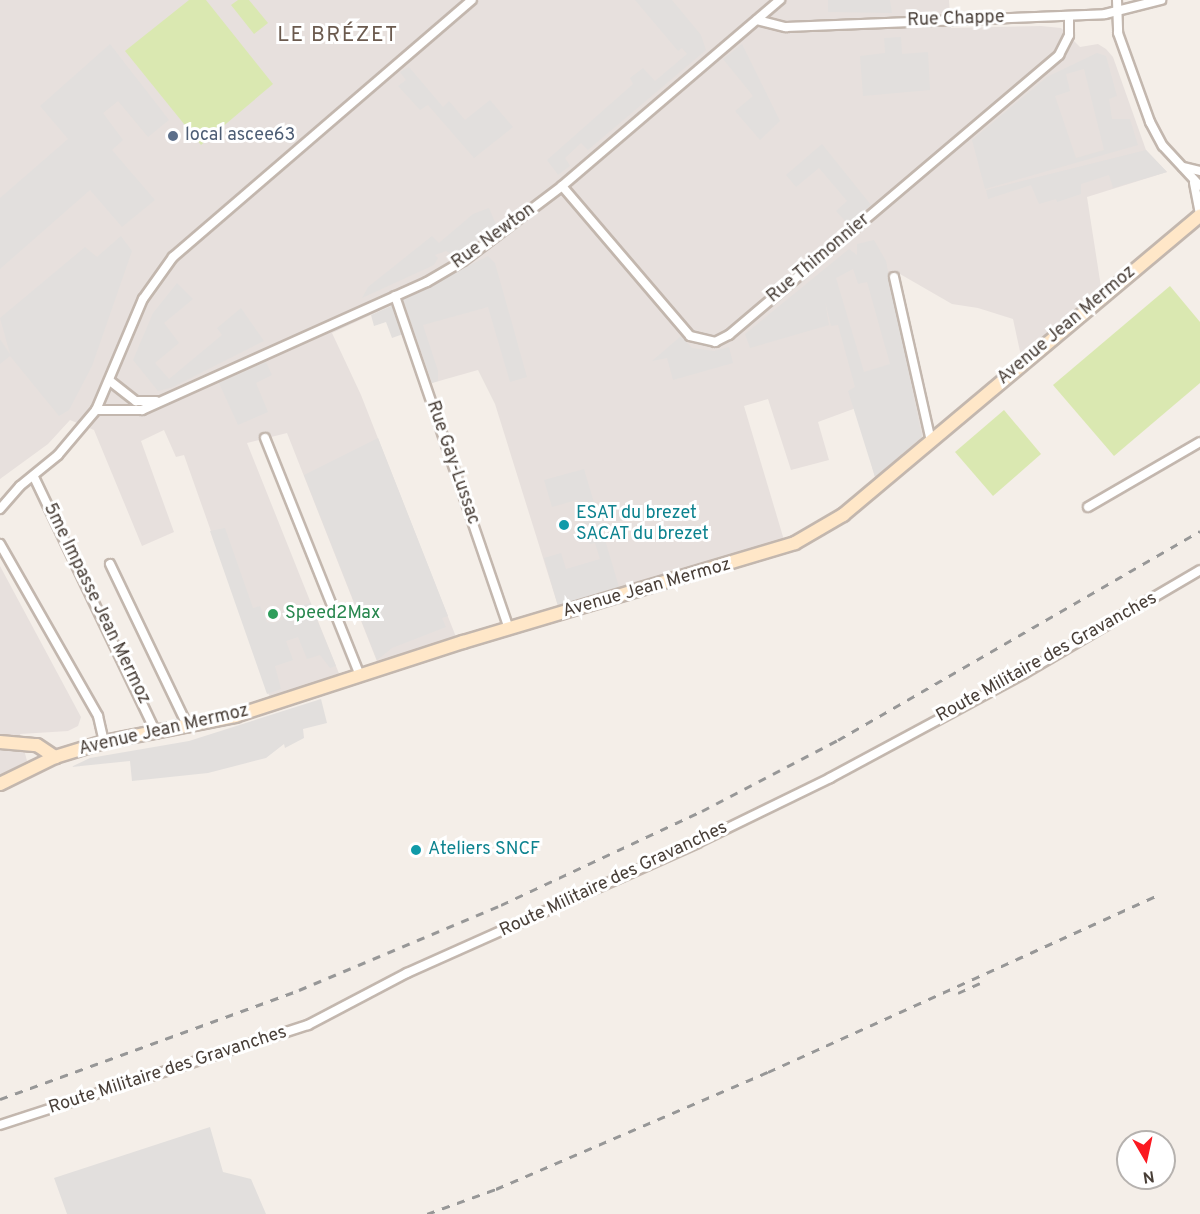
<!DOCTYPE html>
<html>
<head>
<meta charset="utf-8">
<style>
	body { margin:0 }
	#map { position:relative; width:1200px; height:1214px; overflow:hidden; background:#f4eee8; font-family:Overpass,sans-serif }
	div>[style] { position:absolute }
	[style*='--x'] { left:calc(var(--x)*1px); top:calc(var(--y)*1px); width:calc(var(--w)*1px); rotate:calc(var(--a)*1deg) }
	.industrial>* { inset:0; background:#e7e0dd }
	.green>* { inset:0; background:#dae8b1 }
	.parking>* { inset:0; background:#e2dfdd }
	.roads { filter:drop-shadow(2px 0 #c3b7ae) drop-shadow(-2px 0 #c3b7ae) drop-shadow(0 2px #c3b7ae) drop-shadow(0 -2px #c3b7ae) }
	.street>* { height:8px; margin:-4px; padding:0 4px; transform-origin:4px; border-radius:4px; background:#fff }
	.secondary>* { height:12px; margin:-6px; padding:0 6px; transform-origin:6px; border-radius:6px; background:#ffe7c8 }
	.rail>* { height:3px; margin-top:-1.5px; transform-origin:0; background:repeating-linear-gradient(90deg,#979797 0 8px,transparent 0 16px) }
	.dots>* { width:16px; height:16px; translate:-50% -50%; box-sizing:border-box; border:3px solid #fff; border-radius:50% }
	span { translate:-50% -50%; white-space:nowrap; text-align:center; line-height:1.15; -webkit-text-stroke:6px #fff; paint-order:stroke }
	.street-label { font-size:18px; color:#483e37 }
	.service-label { font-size:18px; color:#4e5e75 }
	.left { translate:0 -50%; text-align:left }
	.culture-label { font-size:18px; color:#0d838f }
	.leisure-label { font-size:18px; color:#27864d }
	.quarter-label { font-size:21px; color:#6b5a4e; letter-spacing:1.5px }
	.north { position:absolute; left:1116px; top:1130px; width:60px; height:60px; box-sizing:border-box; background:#fff; border:2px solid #b6b2af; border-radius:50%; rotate:171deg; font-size:16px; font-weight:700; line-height:24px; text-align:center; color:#483e37 }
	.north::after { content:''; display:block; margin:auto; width:21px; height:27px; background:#fb1921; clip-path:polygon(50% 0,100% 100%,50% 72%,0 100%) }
</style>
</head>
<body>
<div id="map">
	<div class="industrial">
		<div style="clip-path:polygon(0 0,949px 0,951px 28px,1041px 26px,1061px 28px,1080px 47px,1098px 44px,1106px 49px,1113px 57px,1146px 150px,1167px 172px,1087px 197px,1101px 287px,1021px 356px,1013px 319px,978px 308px,952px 304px,900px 274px,894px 277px,928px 431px,875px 477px,856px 408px,818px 422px,829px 460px,791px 470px,768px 399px,744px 406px,784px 540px,558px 606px,495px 404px,478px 370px,432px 383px,403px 300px,332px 333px,361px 395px,456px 637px,378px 664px,287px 433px,247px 443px,340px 676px,270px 698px,184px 455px,176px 457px,164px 430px,141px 441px,174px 532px,142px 546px,94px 430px,70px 420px,48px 444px,0 479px)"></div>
		<div style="clip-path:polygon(0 566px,81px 717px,78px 726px,68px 731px,20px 734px,27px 761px,0 775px)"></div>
	</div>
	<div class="green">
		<div style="clip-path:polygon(189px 0,206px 0,273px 84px,201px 145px,125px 51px)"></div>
		<div style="clip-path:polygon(238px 0,249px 0,268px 23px,254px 34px,231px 5px)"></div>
		<div style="clip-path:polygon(1170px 286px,1200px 322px,1200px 383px,1114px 456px,1053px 385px)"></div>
		<div style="clip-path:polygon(1004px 410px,1041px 454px,993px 496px,955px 452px)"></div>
	</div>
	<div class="parking">
		<div style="clip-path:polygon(635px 0,672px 0,701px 35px,706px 50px,588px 150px,581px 143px,565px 158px,570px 166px,558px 175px,547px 160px,633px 84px,630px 78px,643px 68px,655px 81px,687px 54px,682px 48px,678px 51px)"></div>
		<div style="clip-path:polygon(828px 0,890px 0,892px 13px,828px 12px)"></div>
		<div style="clip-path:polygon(901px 37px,902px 54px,928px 52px,930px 90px,863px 96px,860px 56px,885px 53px,884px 38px)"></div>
		<div style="clip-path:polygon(110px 44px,169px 120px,148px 137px,118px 101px,103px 113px,123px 140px,112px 150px,155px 200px,122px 227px,90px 190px,0 269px,0 198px,68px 139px,40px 106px)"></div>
		<div style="clip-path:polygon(742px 44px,780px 121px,760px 140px,735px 111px,753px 96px,723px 59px)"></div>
		<div style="clip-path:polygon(evenodd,1097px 53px,1106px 56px,1117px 96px,1109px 99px,1112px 119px,1130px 119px,1138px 145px,985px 189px,972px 140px,1047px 77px,1097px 53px,1084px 69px,1104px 150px,1076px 158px,1055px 96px,1070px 91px,1066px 74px,1084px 69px)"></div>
		<div style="clip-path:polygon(409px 67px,443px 107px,449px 101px,465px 120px,490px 100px,513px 127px,474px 158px,428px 105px,420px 110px,398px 86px,406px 80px,400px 72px)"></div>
		<div style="clip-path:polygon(822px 144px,871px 205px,848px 224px,836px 211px,847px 201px,819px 168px,796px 187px,786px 175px)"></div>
		<div style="clip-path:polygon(1146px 150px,1167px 172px,1113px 188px,1109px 175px,1081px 184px,1081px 194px,1057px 202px,1056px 199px,1039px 204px,1031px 185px,988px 199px,986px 190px)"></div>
		<div style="clip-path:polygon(489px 208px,497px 227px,482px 238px,453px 255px,446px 251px,435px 255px,438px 258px,434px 265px,362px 298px,368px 287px,432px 236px,439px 243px,473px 214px)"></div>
		<div style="clip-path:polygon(121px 236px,132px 251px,92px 366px,69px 410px,59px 416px,10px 356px,0 364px,0 339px,10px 354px,0 318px,85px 247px,97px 257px)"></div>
		<div style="clip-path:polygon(evenodd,874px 240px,886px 261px,922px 437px,875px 477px,848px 391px,855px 387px,838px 325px,831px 326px,825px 301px,829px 325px,750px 348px,745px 334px,849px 249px,857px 255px,857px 244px,874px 240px,853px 269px,858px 284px,867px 282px,890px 364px,864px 372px,836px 278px,853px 269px)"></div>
		<div style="clip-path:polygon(488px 256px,495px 263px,527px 377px,510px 382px,488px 307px,423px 325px,438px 371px,438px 381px,432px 383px,403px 299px)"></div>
		<div style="clip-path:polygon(177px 283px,193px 299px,164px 323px,179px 343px,155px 363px,169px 379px,222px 335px,217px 328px,241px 308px,264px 341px,173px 387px,158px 391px,133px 360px,153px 313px)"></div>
		<div style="clip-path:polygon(393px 305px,406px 333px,392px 338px,386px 322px,374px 326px,371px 315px)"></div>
		<div style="clip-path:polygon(681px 336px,692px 348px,714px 351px,729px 347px,733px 363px,673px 380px,667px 358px,652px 361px)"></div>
		<div style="clip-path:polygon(266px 362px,272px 375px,256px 383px,268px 412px,238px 425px,219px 383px)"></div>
		<div style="clip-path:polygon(378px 438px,448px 616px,442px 618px,446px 627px,392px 648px,377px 660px,304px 475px)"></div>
		<div style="clip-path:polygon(584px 469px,619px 587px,558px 606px,544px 558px,561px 553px,566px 569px,600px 559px,595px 543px,590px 544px,577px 500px,552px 507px,544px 480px)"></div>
		<div style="clip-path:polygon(225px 528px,253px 608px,260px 606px,267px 622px,274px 623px,284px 619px,282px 612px,310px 603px,336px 666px,330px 668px,320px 655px,307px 659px,298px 637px,286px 641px,293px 660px,275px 666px,281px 689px,267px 694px,210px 531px)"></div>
		<div style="clip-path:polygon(321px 699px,327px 723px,303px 729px,304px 738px,285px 748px,284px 744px,266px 758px,208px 773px,132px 781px,130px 761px,71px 767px,90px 758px,189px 741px)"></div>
		<div style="clip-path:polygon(210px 1127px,223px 1172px,251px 1179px,266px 1214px,67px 1214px,54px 1178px)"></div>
	</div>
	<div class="roads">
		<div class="street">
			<div style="--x:1117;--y:0;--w:33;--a:88"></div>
			<div style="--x:1118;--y:33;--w:95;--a:70.2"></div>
			<div style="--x:1150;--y:122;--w:27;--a:62"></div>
			<div style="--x:1163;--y:146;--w:54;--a:47.2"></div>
			<div style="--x:757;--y:20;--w:30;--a:14"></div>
			<div style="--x:786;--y:27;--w:319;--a:-2.3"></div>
			<div style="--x:1105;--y:14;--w:58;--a:-14"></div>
			<div style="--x:1183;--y:167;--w:17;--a:13"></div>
			<div style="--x:1194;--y:183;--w:33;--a:79"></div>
			<div style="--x:562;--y:186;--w:197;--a:49.5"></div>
			<div style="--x:690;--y:336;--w:26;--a:13"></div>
			<div style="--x:715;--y:342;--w:16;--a:-27"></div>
			<div style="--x:729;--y:335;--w:433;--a:-40.3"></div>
			<div style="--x:1059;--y:55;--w:22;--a:-63"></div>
			<div style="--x:1069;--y:35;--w:19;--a:-90"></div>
			<div style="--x:894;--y:277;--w:168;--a:77.3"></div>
			<div style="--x:395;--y:296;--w:352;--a:71.1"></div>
			<div style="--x:110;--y:381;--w:33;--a:38"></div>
			<div style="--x:136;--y:401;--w:20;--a:0"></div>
			<div style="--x:96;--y:410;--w:46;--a:0"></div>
			<div style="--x:142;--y:410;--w:312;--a:-24.2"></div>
			<div style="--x:427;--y:282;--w:42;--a:-30.3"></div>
			<div style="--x:463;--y:261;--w:124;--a:-37.1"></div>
			<div style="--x:562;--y:186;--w:287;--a:-40.5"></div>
			<div style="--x:265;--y:438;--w:256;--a:68.2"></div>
			<div style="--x:34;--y:477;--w:284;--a:64.5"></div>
			<div style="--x:1088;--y:507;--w:129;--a:-30.1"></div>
			<div style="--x:0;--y:509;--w:30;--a:-49"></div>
			<div style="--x:20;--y:486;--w:49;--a:-39.2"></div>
			<div style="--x:58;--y:455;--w:59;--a:-49.8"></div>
			<div style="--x:96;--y:410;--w:121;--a:-67.1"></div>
			<div style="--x:143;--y:299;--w:52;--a:-54.5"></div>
			<div style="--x:173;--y:257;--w:394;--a:-40.7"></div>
			<div style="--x:0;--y:544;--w:198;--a:60.3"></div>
			<div style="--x:98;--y:716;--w:27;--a:77"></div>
			<div style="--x:110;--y:564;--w:181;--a:64.4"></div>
			<div style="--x:0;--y:1125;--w:324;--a:-18"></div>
			<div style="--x:308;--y:1025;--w:112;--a:-27.7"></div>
			<div style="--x:407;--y:973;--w:318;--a:-24.1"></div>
			<div style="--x:697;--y:843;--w:148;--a:-26"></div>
			<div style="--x:830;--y:778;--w:219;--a:-28.3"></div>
			<div style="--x:1023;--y:674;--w:205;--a:-30.4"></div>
		</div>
		<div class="secondary">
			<div style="--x:0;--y:742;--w:37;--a:5"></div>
			<div style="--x:37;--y:745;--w:22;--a:34"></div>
			<div style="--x:0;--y:784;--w:61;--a:-26.1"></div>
			<div style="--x:55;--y:757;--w:51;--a:-17"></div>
			<div style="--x:104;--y:742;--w:134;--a:-11.2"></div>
			<div style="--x:235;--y:716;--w:240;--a:-18"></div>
			<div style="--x:463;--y:642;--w:346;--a:-16.6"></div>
			<div style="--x:795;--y:543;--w:56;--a:-30.3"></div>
			<div style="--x:843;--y:515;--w:466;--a:-40"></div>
		</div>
	</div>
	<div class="rail">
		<div style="--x:958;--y:993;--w:24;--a:-24"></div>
		<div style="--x:0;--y:1099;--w:318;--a:-20"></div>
		<div style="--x:299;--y:990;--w:219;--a:-22.8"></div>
		<div style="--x:501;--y:905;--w:222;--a:-25.1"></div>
		<div style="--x:702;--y:811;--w:153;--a:-27.6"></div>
		<div style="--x:838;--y:740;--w:418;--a:-30"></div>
		<div style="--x:427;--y:1214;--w:73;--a:-19.9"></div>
		<div style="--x:496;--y:1189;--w:296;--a:-23.3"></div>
		<div style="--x:768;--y:1072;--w:428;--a:-24.4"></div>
	</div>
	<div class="dots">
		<div style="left:173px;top:136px;background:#5c6f8a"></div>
		<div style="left:564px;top:525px;background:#0f9aa8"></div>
		<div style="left:273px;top:614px;background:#2e9e5b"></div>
		<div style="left:416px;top:850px;background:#0f9aa8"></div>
	</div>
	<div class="street-label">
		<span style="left:956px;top:20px;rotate:-2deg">Rue Chappe</span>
		<span style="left:494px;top:237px;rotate:-36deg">Rue Newton</span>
		<span style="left:819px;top:259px;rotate:-40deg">Rue Thimonnier</span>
		<span style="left:1067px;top:326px;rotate:-40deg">Avenue Jean Mermoz</span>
		<span style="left:452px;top:463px;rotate:71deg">Rue Gay-Lussac</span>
		<span style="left:647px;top:589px;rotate:-16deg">Avenue Jean Mermoz</span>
		<span style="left:96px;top:604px;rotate:64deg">5me Impasse Jean Mermoz</span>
		<span style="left:1047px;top:658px;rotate:-29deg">Route Militaire des Gravanches</span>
		<span style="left:164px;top:731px;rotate:-13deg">Avenue Jean Mermoz</span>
		<span style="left:614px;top:880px;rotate:-25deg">Route Militaire des Gravanches</span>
		<span style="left:168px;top:1071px;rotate:-18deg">Route Militaire des Gravanches</span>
	</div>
	<div class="service-label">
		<span class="left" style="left:185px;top:136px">local ascee63</span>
	</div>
	<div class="culture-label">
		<span class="left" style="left:576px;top:525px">ESAT du brezet<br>SACAT du brezet</span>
		<span class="left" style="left:428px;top:850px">Ateliers SNCF</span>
	</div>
	<div class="leisure-label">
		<span class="left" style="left:285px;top:614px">Speed2Max</span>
	</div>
	<div class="quarter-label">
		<span style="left:338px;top:36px">LE BRÉZET</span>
	</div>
	<div class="north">N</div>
</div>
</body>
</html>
